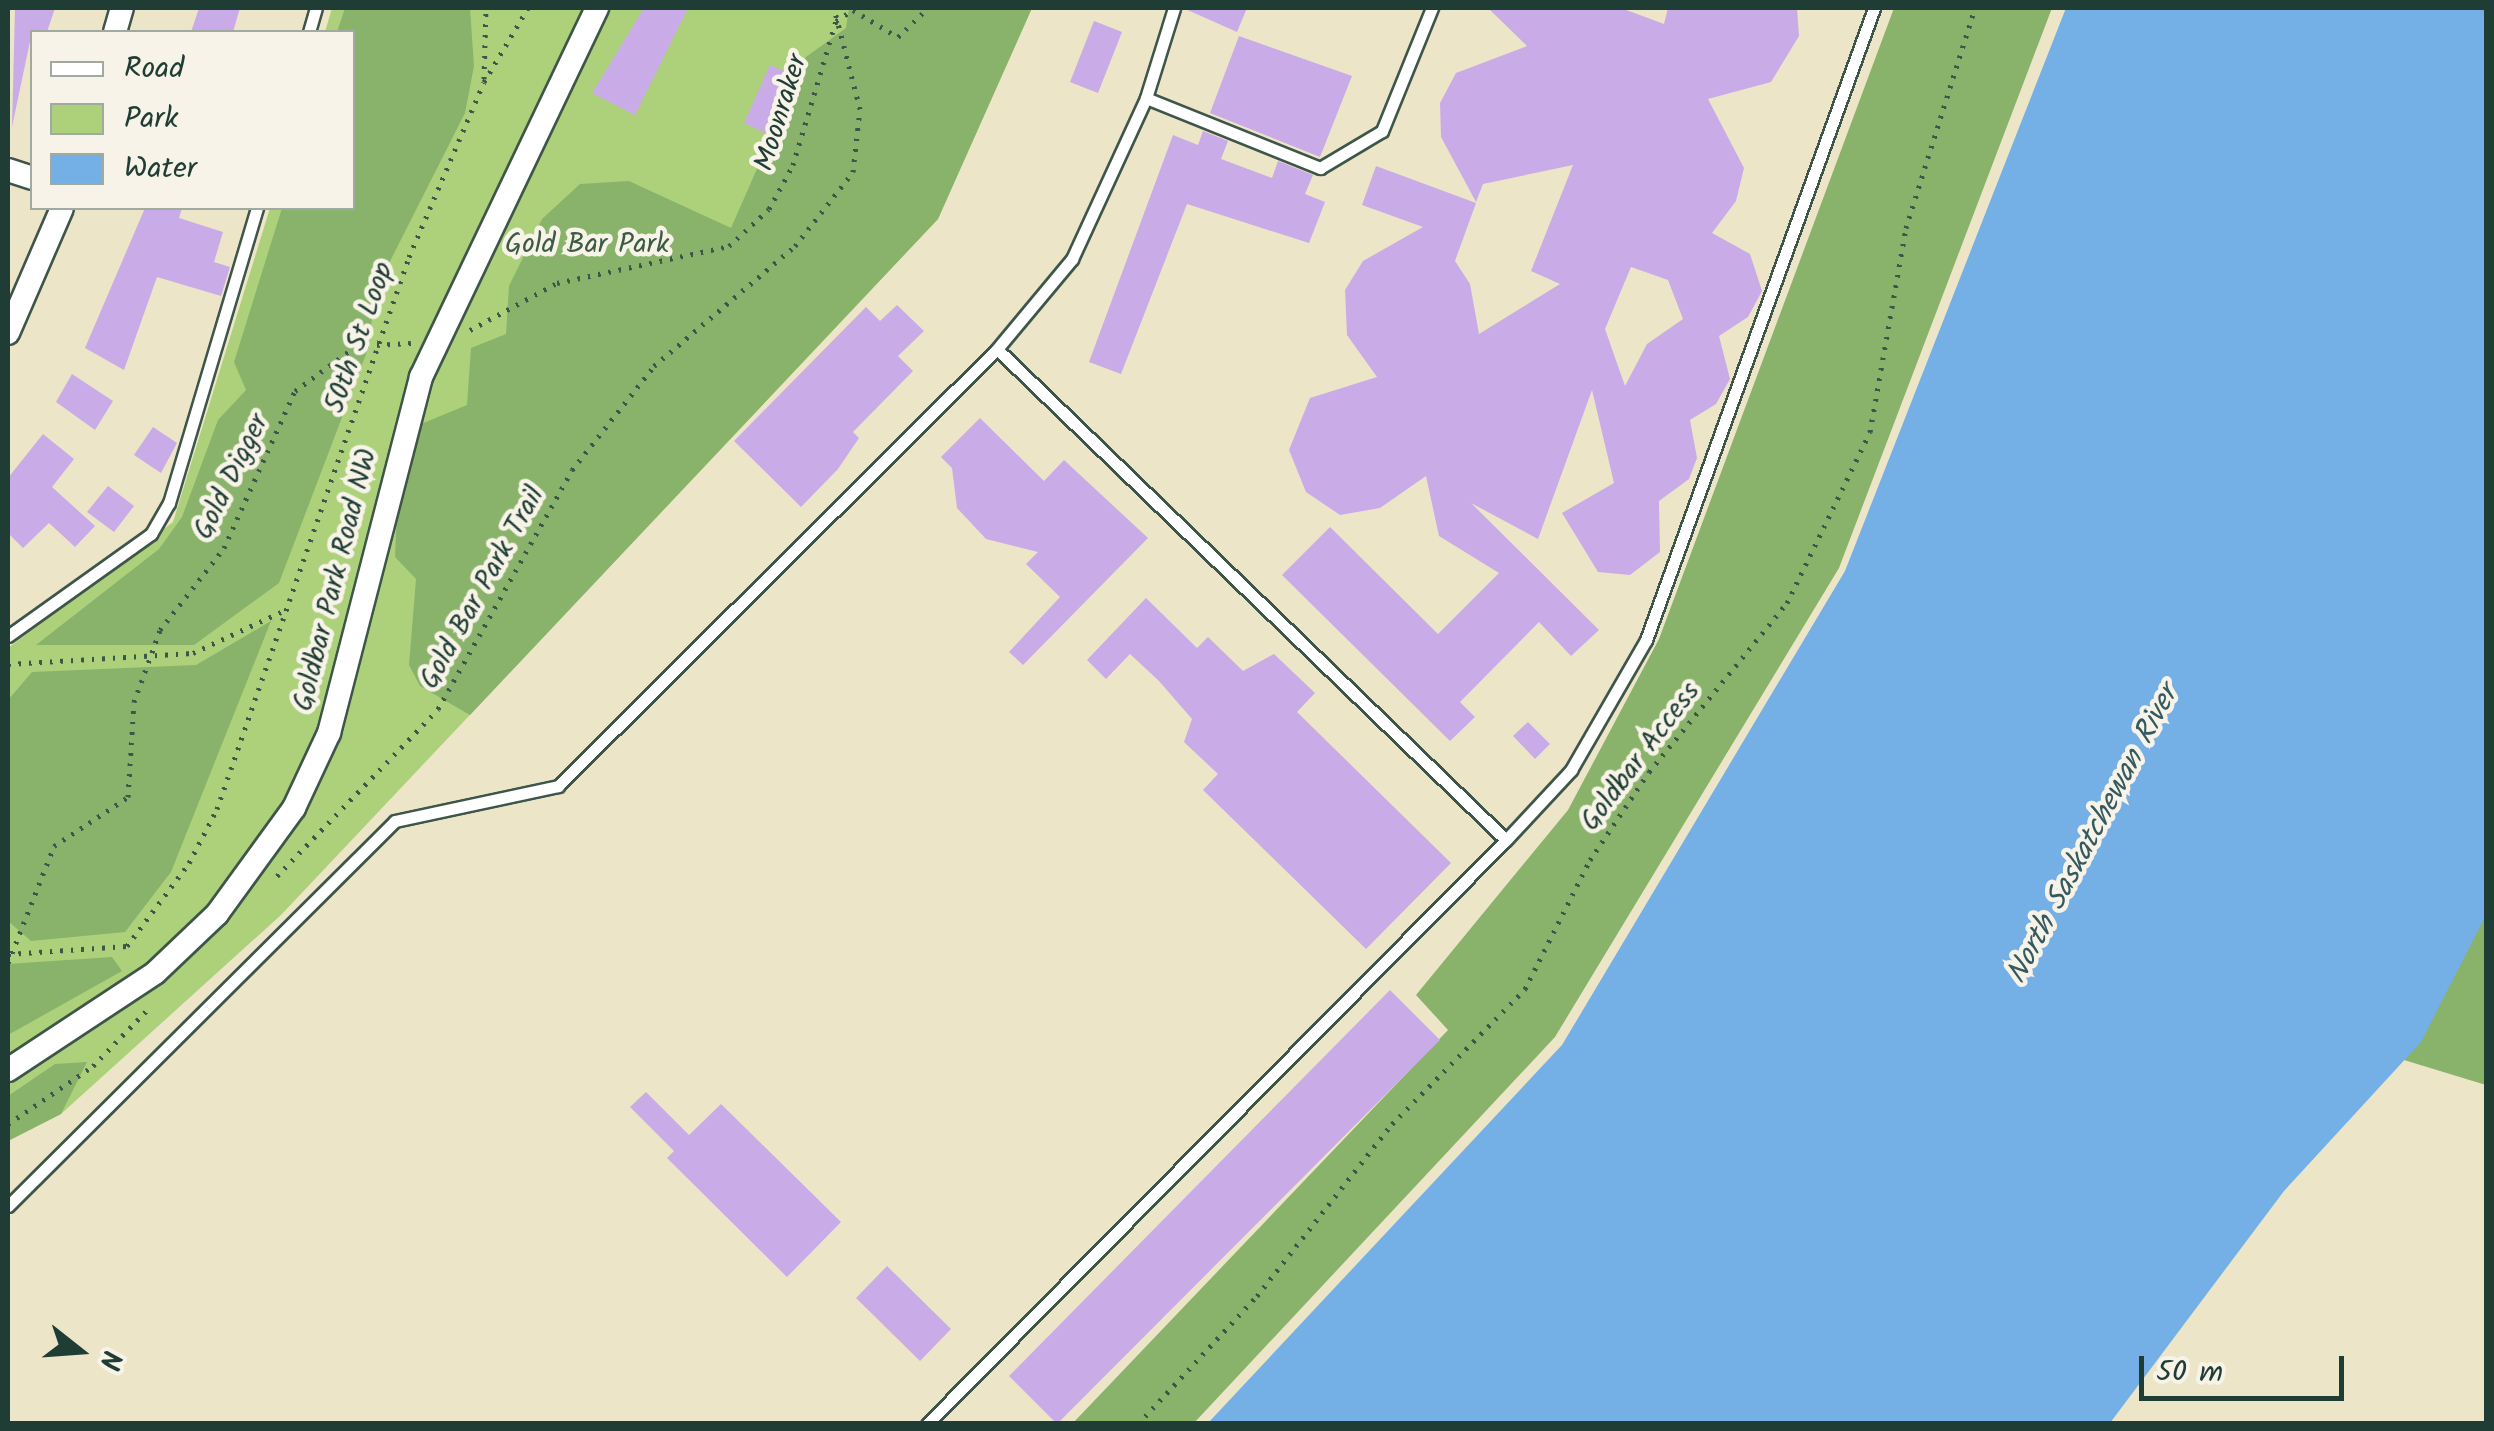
<!DOCTYPE html>
<html>
<head>
<meta charset="utf-8">
<style>
	body { margin:0 }
	#map { position:relative; width:2494px; height:1431px; overflow:hidden; background:#ede5c8; font-family:Kalam,sans-serif }
	div>[style] { position:absolute }
	[style*='--x'] { left:calc(var(--x)*1px); top:calc(var(--y)*1px); width:calc(var(--w)*1px); rotate:calc(var(--a)*1deg) }
	.green>* { inset:0; background:#acd17a }
	.forest>* { inset:0; background:#89b36a }
	.water>* { inset:0; background:#74afe5 }
	.building>* { inset:0; background:#c9abe8 }
	.path>* { height:5px; margin-top:-2.5px; transform-origin:0; background:repeating-linear-gradient(90deg,#3e564a 0 2.5px,transparent 0 10.5px) }
	.roads { filter:drop-shadow(2px 0 #3e564a) drop-shadow(-2px 0 #3e564a) drop-shadow(0 2px #3e564a) drop-shadow(0 -2px #3e564a) }
	.service>* { height:11px; margin:-5.5px; padding:0 5.5px; transform-origin:5.5px; border-radius:5.5px; background:#fff }
	.minor>* { height:22px; margin:-11px; padding:0 11px; transform-origin:11px; border-radius:11px; background:#fff }
	span { translate:-50% -50%; white-space:nowrap; text-align:center; line-height:1.15; -webkit-text-stroke:9px #f7f3e8; paint-order:stroke }
	.street-label { font-size:28px; color:#1f3d34 }
	.park-label { font-size:28px; color:#3b5b42 }
	.water-label { font-size:30px; color:#345a60; font-style:italic }
	.frame { position:absolute; inset:0; border:10px solid #1f3d34; pointer-events:none }
	.legend { position:absolute; left:30px; top:30px; width:325px; height:180px; box-sizing:border-box; background:#f7f3e8; border:2px solid #a1aaa0; margin:0; padding:12px 18px; list-style:none; font-size:30px; color:#1f3d34 }
	.legend li { display:flex; align-items:center; gap:20px; height:50px }
	.legend b { width:50px; border:2px solid #a1aaa0 }
	.north { position:absolute; left:30px; top:1301px; width:100px; height:100px; -webkit-text-stroke:8px #f7f3e8; paint-order:stroke; rotate:107deg; font-size:28px; font-weight:700; line-height:40px; text-align:center; color:#1f3d34 }
	.north::after { content:''; display:block; margin:auto; width:35px; height:45px; background:#1f3d34; clip-path:polygon(50% 0,100% 100%,50% 72%,0 100%) }
	.scale { position:absolute; left:2139px; top:1356px; width:205px; height:45px; box-sizing:border-box; border:5px solid #1f3d34; border-top:0; padding-left:12px; font-size:30px; line-height:35px; white-space:nowrap; color:#1f3d34; -webkit-text-stroke:8px #f7f3e8; paint-order:stroke }
</style>
</head>
<body>
<div id="map">
	<div class="green">
		<div style="clip-path:polygon(332px 8px,1032px 8px,938px 219px,281px 915px,61px 1114px,8px 1141px,8px 648px,173px 522px,270px 208px,352px 208px,352px 32px,325px 32px)"></div>
	</div>
	<div class="forest">
		<div style="clip-path:polygon(345px 8px,470px 8px,474px 66px,465px 113px,376px 289px,368px 349px,279px 583px,194px 645px,36px 645px,159px 549px,182px 517px,218px 420px,246px 390px,234px 362px,282px 208px,352px 208px,352px 32px,337px 32px)"></div>
		<div style="clip-path:polygon(849px 8px,1032px 8px,938px 219px,470px 715px,420px 686px,409px 665px,416px 579px,395px 557px,397px 508px,421px 424px,467px 405px,471px 348px,506px 334px,509px 286px,542px 219px,580px 184px,629px 181px,731px 228px,806px 57px,846px 28px)"></div>
		<div style="clip-path:polygon(1894px 8px,2052px 8px,1839px 568px,1555px 1037px,1194px 1423px,1072px 1424px,1448px 1030px,1416px 995px,1568px 810px,1659px 639px)"></div>
		<div style="clip-path:polygon(271px 621px,171px 872px,125px 932px,31px 941px,8px 921px,8px 700px,32px 672px,196px 665px)"></div>
		<div style="clip-path:polygon(2486px 914px,2486px 1085px,2404px 1060px)"></div>
		<div style="clip-path:polygon(112px 957px,122px 971px,8px 1035px,8px 964px)"></div>
		<div style="clip-path:polygon(87px 1062px,61px 1114px,8px 1141px,8px 1096px,55px 1064px)"></div>
	</div>
	<div class="water">
		<div style="clip-path:polygon(2066px 8px,2486px 8px,2486px 915px,2421px 1042px,2284px 1191px,2110px 1423px,1208px 1423px,1562px 1045px,1845px 571px)"></div>
	</div>
	<div class="building">
		<div style="clip-path:polygon(15px 8px,55px 8px,47px 32px,32px 32px,12px 127px)"></div>
		<div style="clip-path:polygon(199px 8px,240px 8px,233px 32px,191px 32px)"></div>
		<div style="clip-path:polygon(644px 8px,688px 8px,635px 115px,592px 93px)"></div>
		<div style="clip-path:polygon(1183px 8px,1247px 8px,1237px 32px)"></div>
		<div style="clip-path:polygon(evenodd,1488px 8px,1621px 8px,1664px 24px,1668px 8px,1797px 8px,1799px 36px,1771px 82px,1708px 99px,1744px 168px,1736px 201px,1712px 233px,1750px 254px,1762px 291px,1748px 317px,1719px 336px,1730px 379px,1716px 404px,1690px 420px,1697px 458px,1689px 479px,1659px 501px,1660px 552px,1630px 575px,1598px 572px,1562px 513px,1614px 483px,1592px 390px,1538px 539px,1471px 503px,1599px 630px,1571px 656px,1539px 622px,1460px 702px,1475px 717px,1450px 741px,1282px 575px,1330px 527px,1438px 634px,1499px 573px,1439px 536px,1426px 476px,1380px 508px,1340px 515px,1306px 492px,1289px 450px,1310px 398px,1377px 377px,1347px 335px,1345px 290px,1363px 261px,1423px 227px,1362px 205px,1376px 166px,1476px 203px,1455px 261px,1470px 284px,1479px 334px,1560px 284px,1531px 271px,1573px 165px,1483px 184px,1476px 202px,1441px 137px,1440px 103px,1456px 73px,1527px 46px,1488px 8px,1631px 267px,1668px 280px,1683px 319px,1647px 344px,1625px 386px,1605px 329px,1631px 267px)"></div>
		<div style="clip-path:polygon(1094px 21px,1122px 32px,1098px 93px,1070px 82px)"></div>
		<div style="clip-path:polygon(1239px 36px,1352px 76px,1320px 157px,1210px 113px)"></div>
		<div style="clip-path:polygon(770px 65px,795px 76px,769px 135px,744px 123px)"></div>
		<div style="clip-path:polygon(1203px 131px,1228px 141px,1221px 159px,1272px 178px,1278px 161px,1313px 175px,1305px 194px,1325px 202px,1309px 243px,1187px 204px,1121px 374px,1089px 362px,1173px 135px,1198px 145px)"></div>
		<div style="clip-path:polygon(145px 208px,182px 208px,179px 218px,223px 232px,214px 262px,230px 267px,221px 296px,157px 277px,124px 370px,85px 348px)"></div>
		<div style="clip-path:polygon(897px 305px,924px 331px,898px 356px,913px 371px,853px 432px,859px 438px,838px 469px,801px 507px,734px 441px,866px 307px,880px 321px)"></div>
		<div style="clip-path:polygon(72px 374px,113px 401px,95px 430px,56px 402px)"></div>
		<div style="clip-path:polygon(980px 418px,1044px 481px,1064px 460px,1148px 538px,1023px 665px,1009px 652px,1060px 597px,1026px 564px,1038px 552px,986px 539px,957px 508px,952px 468px,941px 457px)"></div>
		<div style="clip-path:polygon(153px 427px,177px 443px,161px 473px,134px 455px)"></div>
		<div style="clip-path:polygon(43px 434px,74px 459px,52px 487px,95px 526px,75px 547px,49px 523px,23px 548px,8px 533px,8px 478px)"></div>
		<div style="clip-path:polygon(108px 486px,134px 506px,114px 532px,87px 512px)"></div>
		<div style="clip-path:polygon(1146px 598px,1197px 648px,1208px 637px,1243px 671px,1274px 654px,1315px 693px,1297px 712px,1451px 863px,1366px 949px,1203px 790px,1218px 774px,1184px 742px,1192px 719px,1159px 681px,1130px 654px,1106px 679px,1087px 660px)"></div>
		<div style="clip-path:polygon(1528px 722px,1550px 744px,1535px 759px,1513px 736px)"></div>
		<div style="clip-path:polygon(1390px 990px,1440px 1040px,1057px 1424px,1009px 1376px)"></div>
		<div style="clip-path:polygon(646px 1092px,689px 1135px,721px 1104px,841px 1222px,787px 1277px,667px 1158px,674px 1151px,630px 1107px)"></div>
		<div style="clip-path:polygon(887px 1266px,951px 1329px,920px 1361px,856px 1298px)"></div>
	</div>
	<div class="path">
		<div style="--x:484;--y:79;--w:71;--a:-88.4"></div>
		<div style="--x:470;--y:330;--w:99;--a:-28.4"></div>
		<div style="--x:557;--y:283;--w:176;--a:-12.1"></div>
		<div style="--x:729;--y:246;--w:54;--a:-42.8"></div>
		<div style="--x:769;--y:209;--w:50;--a:-61.4"></div>
		<div style="--x:793;--y:165;--w:150;--a:-73.4"></div>
		<div style="--x:836;--y:21;--w:20;--a:-33"></div>
		<div style="--x:853;--y:10;--w:52;--a:31"></div>
		<div style="--x:898;--y:37;--w:42;--a:-44"></div>
		<div style="--x:8;--y:664;--w:185;--a:-3.4"></div>
		<div style="--x:193;--y:653;--w:99;--a:-25"></div>
		<div style="--x:277;--y:876;--w:232;--a:-46"></div>
		<div style="--x:438;--y:709;--w:274;--a:-60.7"></div>
		<div style="--x:572;--y:470;--w:132;--a:-51.7"></div>
		<div style="--x:654;--y:366;--w:185;--a:-40.4"></div>
		<div style="--x:795;--y:246;--w:94;--a:-51.9"></div>
		<div style="--x:853;--y:172;--w:63;--a:-83.7"></div>
		<div style="--x:860;--y:109;--w:104;--a:-104.4"></div>
		<div style="--x:8;--y:954;--w:119;--a:-3.8"></div>
		<div style="--x:127;--y:946;--w:104;--a:-53.2"></div>
		<div style="--x:189;--y:863;--w:61;--a:-62.6"></div>
		<div style="--x:217;--y:809;--w:584;--a:-70.82"></div>
		<div style="--x:409;--y:257;--w:190;--a:-66.8"></div>
		<div style="--x:484;--y:82;--w:86;--a:-59.3"></div>
		<div style="--x:8;--y:963;--w:126;--a:-68.5"></div>
		<div style="--x:54;--y:846;--w:89;--a:-33.5"></div>
		<div style="--x:128;--y:797;--w:95;--a:-86.4"></div>
		<div style="--x:134;--y:702;--w:77;--a:-70.1"></div>
		<div style="--x:160;--y:630;--w:104;--a:-52"></div>
		<div style="--x:224;--y:548;--w:172;--a:-65.7"></div>
		<div style="--x:295;--y:391;--w:76;--a:-36.4"></div>
		<div style="--x:356;--y:346;--w:55;--a:-3.1"></div>
		<div style="--x:8;--y:1124;--w:103;--a:-34.3"></div>
		<div style="--x:93;--y:1066;--w:78;--a:-46"></div>
		<div style="--x:1138;--y:1424;--w:175;--a:-47.1"></div>
		<div style="--x:1257;--y:1296;--w:219;--a:-51.9"></div>
		<div style="--x:1392;--y:1124;--w:190;--a:-45.4"></div>
		<div style="--x:1525;--y:989;--w:144;--a:-63.3"></div>
		<div style="--x:1590;--y:860;--w:106;--a:-56.2"></div>
		<div style="--x:1649;--y:772;--w:218;--a:-50.8"></div>
		<div style="--x:1787;--y:603;--w:190;--a:-64.1"></div>
		<div style="--x:1870;--y:432;--w:207;--a:-80"></div>
		<div style="--x:1906;--y:228;--w:231;--a:-72.6"></div>
	</div>
	<div class="roads">
		<div class="service">
			<div style="--x:309;--y:32;--w:25;--a:-74"></div>
			<div style="--x:1146;--y:98;--w:188;--a:21.9"></div>
			<div style="--x:1320;--y:168;--w:72;--a:-30.8"></div>
			<div style="--x:1382;--y:131;--w:133;--a:-67.9"></div>
			<div style="--x:997;--y:349;--w:707;--a:43.97"></div>
			<div style="--x:1506;--y:840;--w:96;--a:-47.1"></div>
			<div style="--x:1571;--y:770;--w:150;--a:-60"></div>
			<div style="--x:1646;--y:640;--w:672;--a:-70.16"></div>
			<div style="--x:8;--y:636;--w:176;--a:-35.5"></div>
			<div style="--x:151;--y:534;--w:36;--a:-60"></div>
			<div style="--x:169;--y:503;--w:308;--a:-73.4"></div>
			<div style="--x:8;--y:1206;--w:546;--a:-44.85"></div>
			<div style="--x:395;--y:821;--w:167;--a:-12.1"></div>
			<div style="--x:558;--y:786;--w:619;--a:-44.87"></div>
			<div style="--x:997;--y:349;--w:117;--a:-50.2"></div>
			<div style="--x:1072;--y:259;--w:177;--a:-65.3"></div>
			<div style="--x:1146;--y:98;--w:94;--a:-72.7"></div>
			<div style="--x:927;--y:1424;--w:822;--a:-45.25"></div>
		</div>
		<div class="minor">
			<div style="--x:115;--y:32;--w:25;--a:-74"></div>
			<div style="--x:8;--y:170;--w:25;--a:18"></div>
			<div style="--x:8;--y:333;--w:136;--a:-66.6"></div>
			<div style="--x:8;--y:1070;--w:176;--a:-33.4"></div>
			<div style="--x:155;--y:973;--w:86;--a:-43.6"></div>
			<div style="--x:217;--y:914;--w:131;--a:-54"></div>
			<div style="--x:294;--y:808;--w:83;--a:-65"></div>
			<div style="--x:329;--y:733;--w:368;--a:-75.5"></div>
			<div style="--x:421;--y:377;--w:409;--a:-64.5"></div>
		</div>
	</div>
	<div class="street-label">
		<span style="left:782px;top:113px;rotate:-73deg">Moonraker</span>
		<span style="left:360px;top:338px;rotate:-71deg">50th St Loop</span>
		<span style="left:232px;top:477px;rotate:-64deg">Gold Digger</span>
		<span style="left:336px;top:580px;rotate:-76deg">Goldbar Park Road NW</span>
		<span style="left:483px;top:588px;rotate:-61deg">Gold Bar Park Trail</span>
		<span style="left:1641px;top:757px;rotate:-53deg">Goldbar Access</span>
	</div>
	<div class="park-label">
		<span style="left:587px;top:245px">Gold Bar Park</span>
	</div>
	<div class="water-label">
		<span style="left:2093px;top:835px;rotate:-62deg">North Saskatchewan River</span>
	</div>
	<div class="frame"></div>
	<ul class="legend">
	<li><b style="height:12px;background:#fff"></b>Road</li>
	<li><b style="height:28px;background:#acd17a"></b>Park</li>
	<li><b style="height:28px;background:#74afe5"></b>Water</li>
	</ul>
	<div class="north">N</div>
	<div class="scale">50 m</div>
</div>
</body>
</html>
